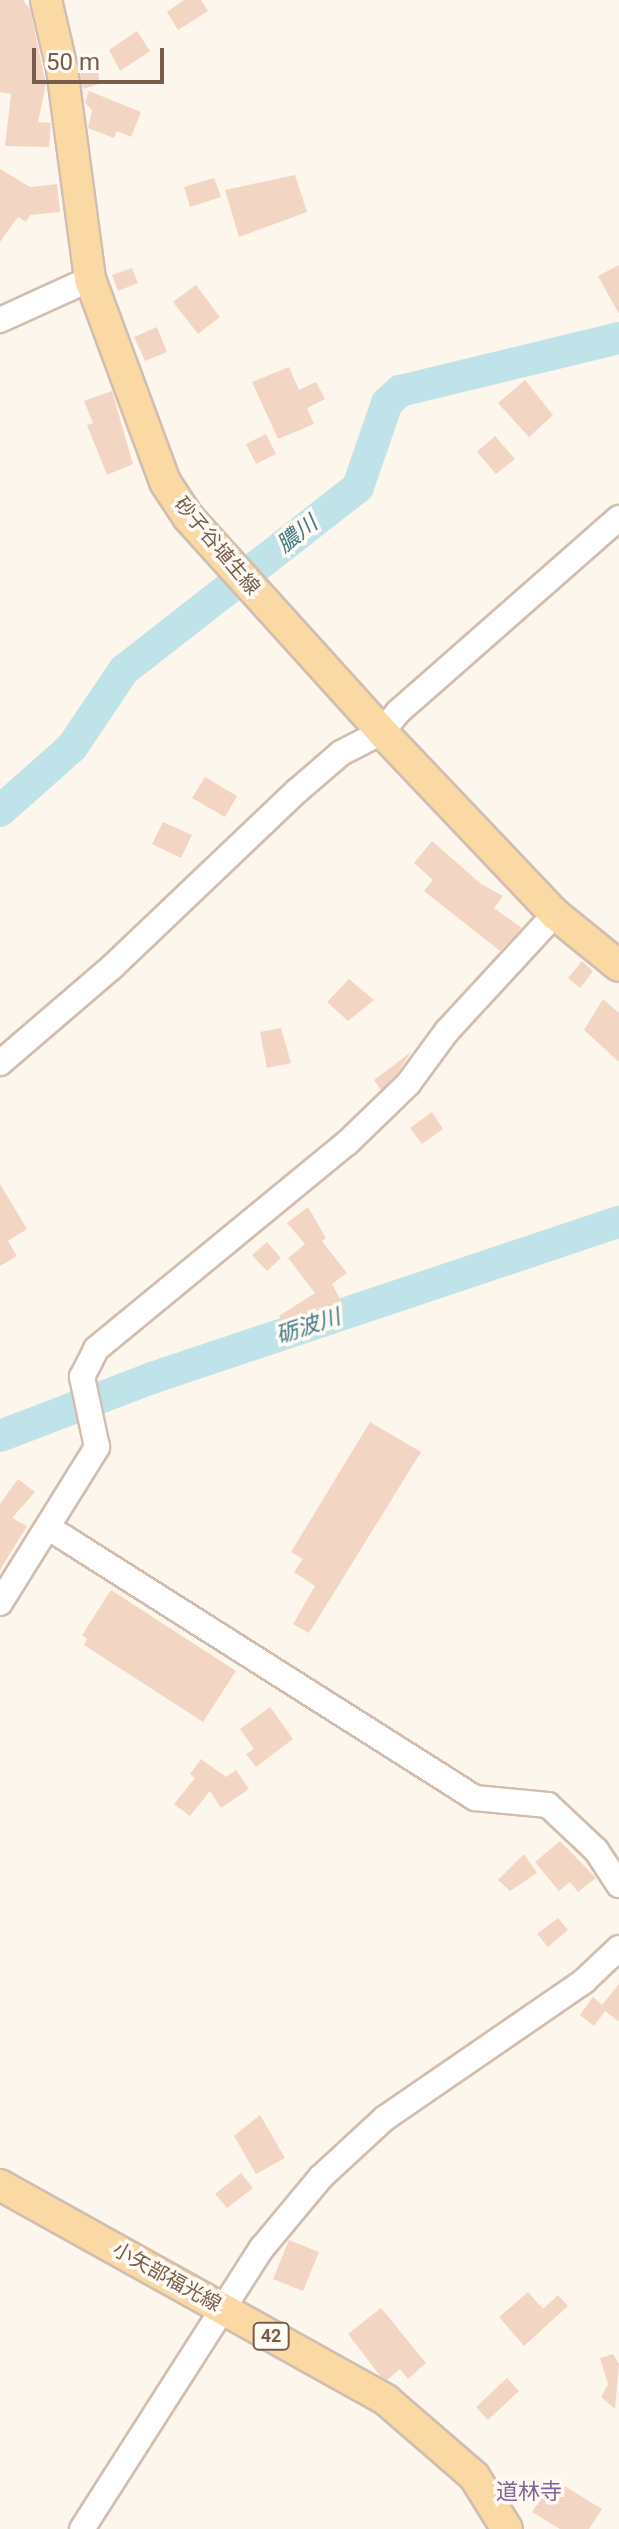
<!DOCTYPE html>
<html>
<head>
<meta charset="utf-8">
<style>
	body { margin:0 }
	#map { position:relative; width:619px; height:2529px; overflow:hidden; background:#fdf6ec; font-family:Roboto,"Noto Sans JP",sans-serif }
	div>[style] { position:absolute }
	[style*='--x'] { left:calc(var(--x)*1px); top:calc(var(--y)*1px); width:calc(var(--w)*1px); rotate:calc(var(--a)*1deg) }
	.river>* { height:32px; margin:-16px; padding:0 16px; transform-origin:16px; border-radius:16px; background:#bfe3e8 }
	.building>* { inset:0; background:#f3d5c3 }
	.roads { filter:drop-shadow(2px 0 #d1beb0) drop-shadow(-2px 0 #d1beb0) drop-shadow(0 2px #d1beb0) drop-shadow(0 -2px #d1beb0) }
	.minor>* { height:24px; margin:-12px; padding:0 12px; transform-origin:12px; border-radius:12px; background:#fff }
	.major>* { height:30px; margin:-15px; padding:0 15px; transform-origin:15px; border-radius:15px; background:#fbd9a5 }
	span { translate:-50% -50%; white-space:nowrap; text-align:center; line-height:1.15; -webkit-text-stroke:7px #fffaf3; paint-order:stroke }
	.shield-label span { padding:2px 6px; background:#fffaf3; border:2px solid; border-radius:6px; -webkit-text-stroke-width:0 }
	.shield-label { font-size:18px; color:#7a5c4d; font-weight:700 }
	.street-label { font-size:20px; color:#7a5c4d }
	.water-label { font-size:22px; color:#437c86; font-style:italic }
	.neighbourhood-label { font-size:22px; color:#846695 }
	.scale { position:absolute; left:32px; top:48px; width:132px; height:36px; box-sizing:border-box; border:4px solid #7a5c4d; border-top:0; padding-left:10px; font-size:24px; line-height:28px; white-space:nowrap; color:#7a5c4d; -webkit-text-stroke:6px #fffaf3; paint-order:stroke }
</style>
</head>
<body>
<div id="map">
	<div class="river">
		<div style="--x:0;--y:811;--w:96;--a:-41.6"></div>
		<div style="--x:72;--y:747;--w:93;--a:-56"></div>
		<div style="--x:124;--y:670;--w:297;--a:-38"></div>
		<div style="--x:358;--y:487;--w:89;--a:-71"></div>
		<div style="--x:387;--y:403;--w:18;--a:-43"></div>
		<div style="--x:400;--y:391;--w:225;--a:-13.6"></div>
		<div style="--x:0;--y:1436;--w:163;--a:-20.9"></div>
		<div style="--x:152;--y:1378;--w:492;--a:-18.5"></div>
	</div>
	<div class="building">
		<div style="clip-path:polygon(0 0,23px 0,30px 9px,46px 84px,38px 122px,51px 123px,49px 147px,5px 146px,11px 94px,0 92px)"></div>
		<div style="clip-path:polygon(184px 0,201px 0,208px 11px,178px 30px,167px 12px)"></div>
		<div style="clip-path:polygon(137px 31px,150px 51px,120px 71px,109px 50px)"></div>
		<div style="clip-path:polygon(98px 57px,99px 84px,83px 89px,80px 69px)"></div>
		<div style="clip-path:polygon(89px 91px,141px 112px,131px 137px,117px 131px,114px 138px,88px 128px,92px 110px,85px 103px)"></div>
		<div style="clip-path:polygon(0 169px,30px 187px,57px 184px,60px 212px,30px 215px,26px 222px,18px 217px,0 242px)"></div>
		<div style="clip-path:polygon(295px 175px,307px 212px,239px 237px,225px 190px)"></div>
		<div style="clip-path:polygon(214px 178px,221px 197px,190px 207px,184px 187px)"></div>
		<div style="clip-path:polygon(619px 265px,619px 314px,598px 276px)"></div>
		<div style="clip-path:polygon(132px 268px,138px 283px,118px 291px,112px 275px)"></div>
		<div style="clip-path:polygon(196px 285px,220px 317px,198px 334px,173px 302px)"></div>
		<div style="clip-path:polygon(157px 327px,167px 352px,145px 361px,134px 337px)"></div>
		<div style="clip-path:polygon(289px 367px,299px 390px,316px 382px,325px 399px,307px 408px,314px 424px,278px 439px,252px 382px)"></div>
		<div style="clip-path:polygon(525px 380px,553px 415px,529px 437px,498px 403px)"></div>
		<div style="clip-path:polygon(112px 391px,133px 464px,107px 475px,87px 425px,93px 423px,84px 401px)"></div>
		<div style="clip-path:polygon(266px 434px,276px 454px,256px 464px,246px 444px)"></div>
		<div style="clip-path:polygon(495px 436px,515px 459px,496px 474px,477px 452px)"></div>
		<div style="clip-path:polygon(205px 777px,237px 796px,225px 817px,192px 798px)"></div>
		<div style="clip-path:polygon(163px 822px,192px 835px,181px 858px,152px 844px)"></div>
		<div style="clip-path:polygon(432px 841px,481px 884px,503px 896px,494px 908px,522px 928px,500px 951px,424px 891px,433px 880px,414px 863px)"></div>
		<div style="clip-path:polygon(582px 961px,593px 971px,580px 988px,568px 978px)"></div>
		<div style="clip-path:polygon(349px 979px,374px 1000px,348px 1021px,327px 1002px)"></div>
		<div style="clip-path:polygon(603px 999px,619px 1013px,619px 1062px,584px 1030px)"></div>
		<div style="clip-path:polygon(281px 1028px,291px 1063px,267px 1068px,260px 1032px)"></div>
		<div style="clip-path:polygon(411px 1052px,397px 1074px,381px 1090px,374px 1080px)"></div>
		<div style="clip-path:polygon(432px 1112px,443px 1129px,422px 1144px,410px 1128px)"></div>
		<div style="clip-path:polygon(0 1184px,27px 1229px,8px 1241px,17px 1256px,0 1266px)"></div>
		<div style="clip-path:polygon(308px 1207px,326px 1238px,322px 1241px,347px 1273px,332px 1284px,345px 1308px,287px 1330px,279px 1316px,315px 1293px,288px 1258px,305px 1244px,287px 1223px)"></div>
		<div style="clip-path:polygon(267px 1242px,281px 1258px,267px 1271px,252px 1255px)"></div>
		<div style="clip-path:polygon(370px 1422px,421px 1452px,309px 1633px,293px 1624px,315px 1586px,294px 1572px,303px 1559px,291px 1552px)"></div>
		<div style="clip-path:polygon(18px 1479px,35px 1492px,12px 1518px,27px 1526px,0 1570px,0 1504px)"></div>
		<div style="clip-path:polygon(111px 1590px,236px 1671px,203px 1722px,84px 1645px,87px 1639px,82px 1635px)"></div>
		<div style="clip-path:polygon(270px 1707px,293px 1739px,256px 1767px,246px 1754px,254px 1749px,240px 1729px)"></div>
		<div style="clip-path:polygon(201px 1759px,226px 1777px,236px 1770px,249px 1789px,221px 1808px,210px 1791px,190px 1816px,174px 1804px,195px 1778px,190px 1774px)"></div>
		<div style="clip-path:polygon(560px 1841px,596px 1878px,578px 1892px,570px 1882px,559px 1891px,535px 1862px)"></div>
		<div style="clip-path:polygon(524px 1854px,537px 1873px,510px 1891px,498px 1880px)"></div>
		<div style="clip-path:polygon(558px 1918px,568px 1930px,548px 1947px,537px 1934px)"></div>
		<div style="clip-path:polygon(619px 1984px,619px 2022px,605px 2011px,594px 2026px,580px 2015px,593px 1997px,602px 2005px)"></div>
		<div style="clip-path:polygon(260px 2115px,285px 2158px,256px 2174px,234px 2136px)"></div>
		<div style="clip-path:polygon(241px 2173px,253px 2188px,227px 2208px,215px 2194px)"></div>
		<div style="clip-path:polygon(289px 2240px,319px 2252px,303px 2291px,273px 2279px)"></div>
		<div style="clip-path:polygon(528px 2292px,543px 2309px,558px 2295px,568px 2306px,524px 2346px,499px 2317px)"></div>
		<div style="clip-path:polygon(381px 2308px,426px 2363px,408px 2379px,400px 2369px,387px 2380px,381px 2377px,348px 2334px)"></div>
		<div style="clip-path:polygon(613px 2354px,619px 2364px,615px 2409px,601px 2397px,608px 2384px,600px 2358px)"></div>
		<div style="clip-path:polygon(507px 2378px,519px 2391px,488px 2420px,476px 2407px)"></div>
		<div style="clip-path:polygon(553px 2479px,602px 2509px,589px 2529px,560px 2529px,532px 2512px)"></div>
	</div>
	<div class="roads">
		<div class="minor">
			<div style="--x:0;--y:320;--w:99;--a:-24.5"></div>
			<div style="--x:0;--y:1063;--w:148;--a:-40.6"></div>
			<div style="--x:112;--y:967;--w:255;--a:-43.6"></div>
			<div style="--x:297;--y:791;--w:58;--a:-40.8"></div>
			<div style="--x:341;--y:753;--w:46;--a:-27.1"></div>
			<div style="--x:382;--y:732;--w:26;--a:-51"></div>
			<div style="--x:398;--y:712;--w:294;--a:-41.3"></div>
			<div style="--x:49;--y:1528;--w:504;--a:32.37"></div>
			<div style="--x:475;--y:1798;--w:73;--a:5.5"></div>
			<div style="--x:548;--y:1805;--w:66;--a:43.2"></div>
			<div style="--x:596;--y:1850;--w:42;--a:56.7"></div>
			<div style="--x:0;--y:1603;--w:184;--a:-58.1"></div>
			<div style="--x:97;--y:1447;--w:72;--a:-102.1"></div>
			<div style="--x:82;--y:1377;--w:31;--a:-63"></div>
			<div style="--x:96;--y:1349;--w:325;--a:-39.4"></div>
			<div style="--x:347;--y:1143;--w:85;--a:-44"></div>
			<div style="--x:408;--y:1084;--w:66;--a:-53.7"></div>
			<div style="--x:447;--y:1031;--w:159;--a:-47.3"></div>
			<div style="--x:82;--y:2529;--w:334;--a:-57.4"></div>
			<div style="--x:262;--y:2248;--w:92;--a:-50.3"></div>
			<div style="--x:321;--y:2177;--w:87;--a:-42.7"></div>
			<div style="--x:385;--y:2118;--w:242;--a:-34.5"></div>
			<div style="--x:584;--y:1981;--w:48;--a:-43.3"></div>
		</div>
		<div class="major">
			<div style="--x:46;--y:0;--w:71;--a:76.9"></div>
			<div style="--x:62;--y:69;--w:212;--a:82.4"></div>
			<div style="--x:90;--y:279;--w:216;--a:69.7"></div>
			<div style="--x:165;--y:482;--w:42;--a:56.7"></div>
			<div style="--x:188;--y:517;--w:290;--a:47.9"></div>
			<div style="--x:382;--y:732;--w:251;--a:46.5"></div>
			<div style="--x:555;--y:914;--w:82;--a:39.1"></div>
			<div style="--x:0;--y:2185;--w:442;--a:29.1"></div>
			<div style="--x:386;--y:2400;--w:116;--a:40.8"></div>
			<div style="--x:474;--y:2476;--w:62;--a:58.1"></div>
		</div>
	</div>
	<div class="shield-label">
		<span style="left:271px;top:2336px">42</span>
	</div>
	<div class="street-label">
		<span style="left:217px;top:546px;rotate:50deg">砂子谷埴生線</span>
		<span style="left:167px;top:2277px;rotate:29deg">小矢部福光線</span>
	</div>
	<div class="water-label">
		<span style="left:297px;top:534px;rotate:-38deg">膿川</span>
		<span style="left:308px;top:1326px;rotate:-18deg">砺波川</span>
	</div>
	<div class="neighbourhood-label">
		<span style="left:529px;top:2492px">道林寺</span>
	</div>
	<div class="scale">50 m</div>
</div>
</body>
</html>
